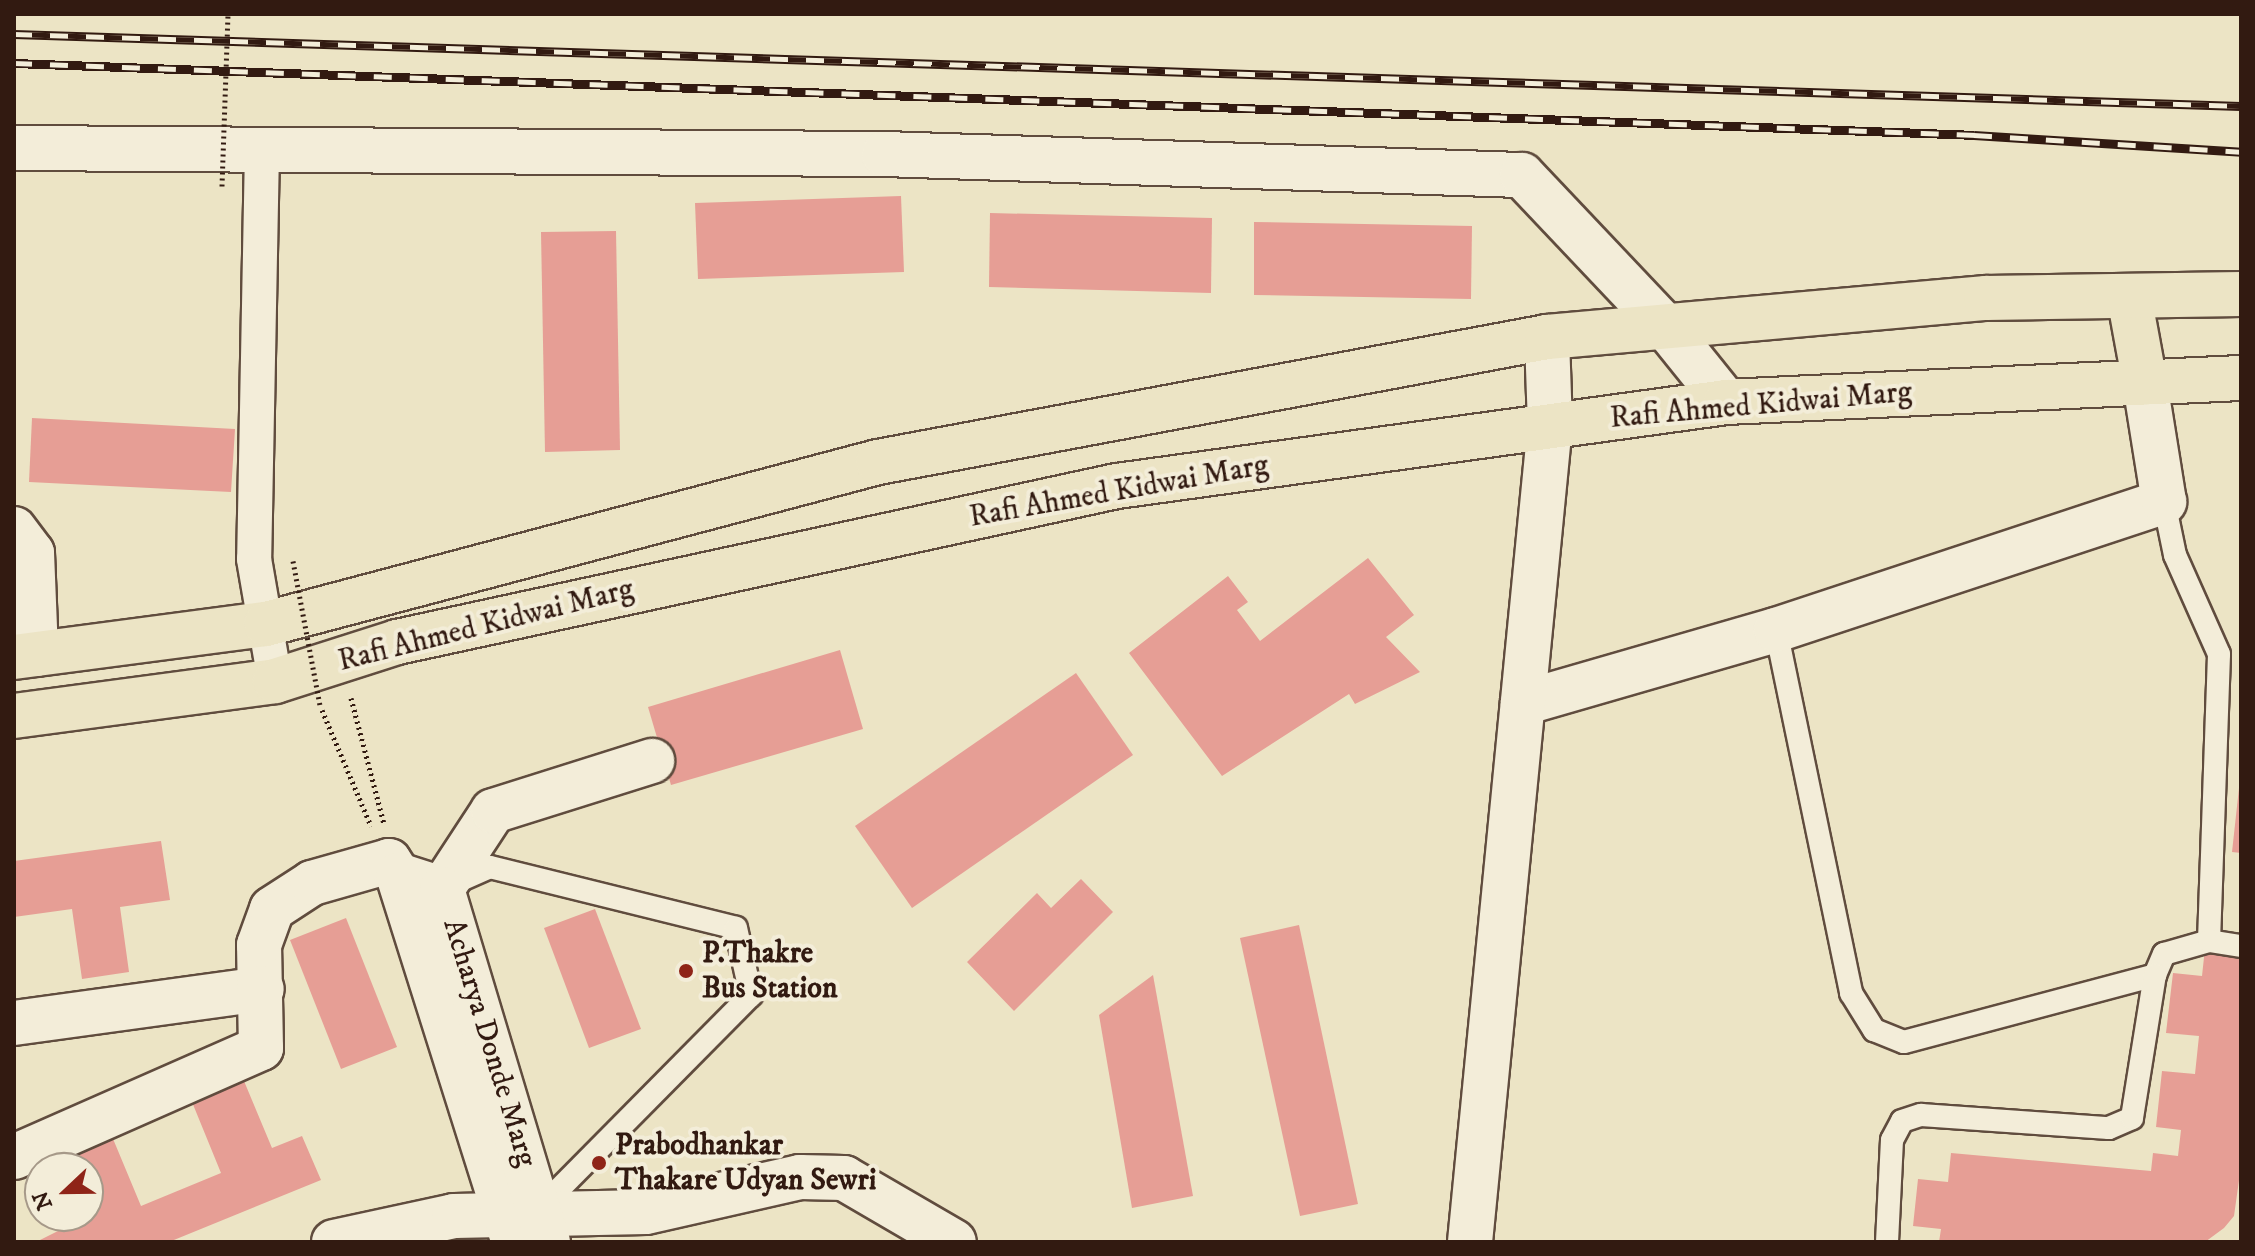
<!DOCTYPE html>
<html>
<head>
<meta charset="utf-8">
<style>
	body { margin:0 }
	#map { position:relative; width:2255px; height:1256px; overflow:hidden; background:#ece4c5; font-family:"IM FELL DW Pica",serif }
	div>[style] { position:absolute }
	[style*='--x'] { left:calc(var(--x)*1px); top:calc(var(--y)*1px); width:calc(var(--w)*1px); rotate:calc(var(--a)*1deg) }
	.building>* { inset:0; background:#e69e95 }
	.path>* { height:5px; margin-top:-2.5px; transform-origin:0; background:repeating-linear-gradient(90deg,#321a11 0 2px,transparent 0 6px) }
	.roads { filter:drop-shadow(2px 0 #604c3e) drop-shadow(-2px 0 #604c3e) drop-shadow(0 2px #604c3e) drop-shadow(0 -2px #604c3e) }
	.service>* { height:22px; margin:-11px; padding:0 11px; transform-origin:11px; border-radius:11px; background:#f3edd9 }
	.pedestrian>* { height:34px; margin:-17px; padding:0 17px; transform-origin:17px; border-radius:17px; background:#f3edd9 }
	.minor>* { height:44px; margin:-22px; padding:0 22px; transform-origin:22px; border-radius:22px; background:#f3edd9 }
	.tertiary>* { height:44px; margin:-22px; padding:0 22px; transform-origin:22px; border-radius:22px; background:#f3edd9 }
	.primary>* { height:44px; margin:-22px; padding:0 22px; transform-origin:22px; border-radius:22px; background:#ece4c5 }
	.rail>* { height:9px; margin-top:-4.5px; transform-origin:0; background:repeating-linear-gradient(90deg,#f3edd9 0 18px,#321a11 0 36px); box-sizing:border-box; border-block:2px solid #321a11 }
	.path-bridge>* { height:5px; margin-top:-2.5px; transform-origin:0; background:repeating-linear-gradient(90deg,#321a11 0 2px,transparent 0 6px) }
	.dots>* { width:22px; height:22px; translate:-50% -50%; box-sizing:border-box; border:4px solid #f3edd9; border-radius:50% }
	span { translate:-50% -50%; white-space:nowrap; text-align:center; line-height:1.15; -webkit-text-stroke:8px #f3edd9; paint-order:stroke }
	.street-label { font-size:30px; color:#321a11 }
	.poi-label { font-size:30px; color:#321a11; font-weight:700 }
	.left { translate:0 -50%; text-align:left }
	.frame { position:absolute; inset:0; border:16px solid #321a11; pointer-events:none }
	.north { position:absolute; left:24px; top:1152px; width:80px; height:80px; box-sizing:border-box; background:#f3edd9; border:2px solid #a69989; border-radius:50%; rotate:248deg; font-size:22px; font-weight:700; line-height:32px; text-align:center; color:#321a11 }
	.north::after { content:''; display:block; margin:auto; width:28px; height:36px; background:#8f2418; clip-path:polygon(50% 0,100% 100%,50% 72%,0 100%) }
</style>
</head>
<body>
<div id="map">
	<div class="building">
		<div style="clip-path:polygon(901px 196px,904px 272px,698px 279px,695px 203px)"></div>
		<div style="clip-path:polygon(990px 213px,1212px 218px,1211px 293px,989px 287px)"></div>
		<div style="clip-path:polygon(1254px 222px,1472px 226px,1471px 299px,1254px 295px)"></div>
		<div style="clip-path:polygon(616px 231px,620px 450px,545px 452px,541px 232px)"></div>
		<div style="clip-path:polygon(32px 418px,235px 429px,231px 492px,29px 482px)"></div>
		<div style="clip-path:polygon(1368px 558px,1414px 615px,1386px 637px,1420px 672px,1355px 704px,1349px 694px,1222px 776px,1129px 653px,1228px 576px,1248px 602px,1237px 610px,1260px 641px)"></div>
		<div style="clip-path:polygon(840px 650px,863px 729px,671px 785px,648px 707px)"></div>
		<div style="clip-path:polygon(1076px 673px,1133px 755px,912px 908px,855px 826px)"></div>
		<div style="clip-path:polygon(2239px 788px,2241px 788px,2241px 853px,2232px 852px)"></div>
		<div style="clip-path:polygon(161px 841px,170px 900px,120px 907px,129px 972px,82px 979px,72px 909px,14px 917px,14px 861px)"></div>
		<div style="clip-path:polygon(1081px 879px,1113px 912px,1014px 1011px,967px 962px,1037px 893px,1051px 908px)"></div>
		<div style="clip-path:polygon(595px 909px,641px 1029px,589px 1048px,544px 928px)"></div>
		<div style="clip-path:polygon(346px 918px,397px 1047px,341px 1069px,290px 940px)"></div>
		<div style="clip-path:polygon(1299px 925px,1358px 1204px,1300px 1216px,1240px 938px)"></div>
		<div style="clip-path:polygon(2205px 948px,2241px 953px,2241px 1166px,2234px 1216px,2224px 1228px,2205px 1242px,1939px 1242px,1941px 1229px,1913px 1226px,1918px 1179px,1948px 1182px,1951px 1153px,2151px 1171px,2153px 1153px,2178px 1156px,2181px 1130px,2156px 1127px,2162px 1071px,2195px 1074px,2199px 1036px,2166px 1033px,2173px 973px,2202px 976px)"></div>
		<div style="clip-path:polygon(1153px 975px,1193px 1196px,1132px 1208px,1099px 1015px)"></div>
		<div style="clip-path:polygon(244px 1081px,272px 1148px,302px 1136px,321px 1180px,169px 1242px,36px 1242px,88px 1216px,88px 1168px,65px 1168px,60px 1156px,111px 1134px,141px 1206px,221px 1173px,192px 1102px)"></div>
	</div>
	<div class="path">
		<div style="--x:351;--y:698;--w:130;--a:75.3"></div>
		<div style="--x:322;--y:710;--w:126;--a:67.1"></div>
	</div>
	<div class="roads">
		<div class="service">
			<div style="--x:1776;--y:630;--w:371;--a:78.3"></div>
			<div style="--x:1851;--y:993;--w:44;--a:58.1"></div>
			<div style="--x:1874;--y:1030;--w:32;--a:22"></div>
			<div style="--x:1904;--y:1042;--w:260;--a:-14.9"></div>
			<div style="--x:2155;--y:975;--w:23;--a:-67"></div>
			<div style="--x:2164;--y:954;--w:47;--a:-16.1"></div>
			<div style="--x:2209;--y:941;--w:287;--a:-88"></div>
			<div style="--x:2219;--y:654;--w:108;--a:-114"></div>
			<div style="--x:2175;--y:555;--w:54;--a:-101.7"></div>
			<div style="--x:454;--y:883;--w:39;--a:-24"></div>
			<div style="--x:490;--y:867;--w:253;--a:13.9"></div>
			<div style="--x:736;--y:928;--w:69;--a:77.4"></div>
			<div style="--x:751;--y:995;--w:303;--a:134.7"></div>
			<div style="--x:2209;--y:941;--w:32;--a:9"></div>
			<div style="--x:1887;--y:1242;--w:102;--a:-87.2"></div>
			<div style="--x:1892;--y:1140;--w:21;--a:-62"></div>
			<div style="--x:1902;--y:1121;--w:20;--a:-18"></div>
			<div style="--x:1921;--y:1115;--w:188;--a:4"></div>
			<div style="--x:2109;--y:1128;--w:25;--a:-23"></div>
			<div style="--x:2132;--y:1118;--w:145;--a:-80.9"></div>
		</div>
		<div class="pedestrian">
			<div style="--x:262;--y:150;--w:409;--a:91.1"></div>
			<div style="--x:254;--y:559;--w:124;--a:80.2"></div>
		</div>
		<div class="minor">
			<div style="--x:14;--y:148;--w:870;--a:0.4"></div>
			<div style="--x:884;--y:154;--w:638;--a:1.89"></div>
			<div style="--x:1522;--y:175;--w:208;--a:46.6"></div>
			<div style="--x:1665;--y:326;--w:97;--a:51.2"></div>
			<div style="--x:14;--y:529;--w:30;--a:53"></div>
			<div style="--x:32;--y:553;--w:101;--a:87.7"></div>
			<div style="--x:1523;--y:703;--w:263;--a:-16.1"></div>
			<div style="--x:1776;--y:630;--w:409;--a:-18.3"></div>
			<div style="--x:2164;--y:502;--w:121;--a:-99.1"></div>
			<div style="--x:14;--y:1023;--w:250;--a:-7.8"></div>
			<div style="--x:14;--y:1157;--w:270;--a:-23.8"></div>
			<div style="--x:261;--y:1048;--w:103;--a:-91.1"></div>
			<div style="--x:259;--y:945;--w:38;--a:-70"></div>
			<div style="--x:272;--y:909;--w:48;--a:-33"></div>
			<div style="--x:312;--y:883;--w:80;--a:-15.9"></div>
			<div style="--x:389;--y:861;--w:17;--a:57"></div>
			<div style="--x:398;--y:875;--w:46;--a:17.7"></div>
			<div style="--x:442;--y:889;--w:93;--a:-56.8"></div>
			<div style="--x:493;--y:811;--w:167;--a:-17.5"></div>
			<div style="--x:334;--y:1242;--w:123;--a:-12.2"></div>
			<div style="--x:454;--y:1216;--w:192;--a:-1.2"></div>
			<div style="--x:646;--y:1212;--w:158;--a:-12.8"></div>
			<div style="--x:800;--y:1177;--w:44;--a:1.3"></div>
			<div style="--x:844;--y:1178;--w:127;--a:30.2"></div>
			<div style="--x:1470;--y:1242;--w:821;--a:-84.41"></div>
			<div style="--x:1550;--y:425;--w:88;--a:-92"></div>
		</div>
		<div class="tertiary">
			<div style="--x:398;--y:875;--w:385;--a:72.5"></div>
			<div style="--x:442;--y:889;--w:369;--a:73.3"></div>
		</div>
		<div class="primary">
			<div style="--x:2129;--y:296;--w:88;--a:79.6"></div>
			<div style="--x:14;--y:657;--w:254;--a:-7.5"></div>
			<div style="--x:266;--y:624;--w:633;--a:-14.83"></div>
			<div style="--x:878;--y:462;--w:681;--a:-10.58"></div>
			<div style="--x:1547;--y:337;--w:441;--a:-5.1"></div>
			<div style="--x:1986;--y:298;--w:255;--a:-0.9"></div>
			<div style="--x:14;--y:716;--w:263;--a:-7.6"></div>
			<div style="--x:275;--y:681;--w:128;--a:-17.7"></div>
			<div style="--x:397;--y:642;--w:737;--a:-12.23"></div>
			<div style="--x:1117;--y:486;--w:615;--a:-7.85"></div>
			<div style="--x:1726;--y:402;--w:516;--a:-2.67"></div>
		</div>
	</div>
	<div class="rail">
		<div style="--x:14;--y:34;--w:2228;--a:1.85"></div>
		<div style="--x:14;--y:63;--w:1961;--a:2.1"></div>
		<div style="--x:1974;--y:135;--w:268;--a:3.6"></div>
	</div>
	<div class="path-bridge">
		<div style="--x:222;--y:186;--w:172;--a:-88"></div>
		<div style="--x:293;--y:561;--w:147;--a:79.4"></div>
	</div>
	<div class="dots">
		<div style="left:686px;top:971px;background:#8f2418"></div>
		<div style="left:599px;top:1163px;background:#8f2418"></div>
	</div>
	<div class="street-label">
		<span style="left:1761px;top:406px;rotate:-5deg">Rafi Ahmed Kidwai Marg</span>
		<span style="left:1119px;top:492px;rotate:-10deg">Rafi Ahmed Kidwai Marg</span>
		<span style="left:486px;top:626px;rotate:-14deg">Rafi Ahmed Kidwai Marg</span>
		<span style="left:489px;top:1043px;rotate:73deg">Acharya Donde Marg</span>
	</div>
	<div class="poi-label">
		<span class="left" style="left:702px;top:971px">P.Thakre<br>Bus Station</span>
		<span class="left" style="left:615px;top:1163px">Prabodhankar<br>Thakare Udyan Sewri</span>
	</div>
	<div class="frame"></div>
	<div class="north">N</div>
</div>
</body>
</html>
